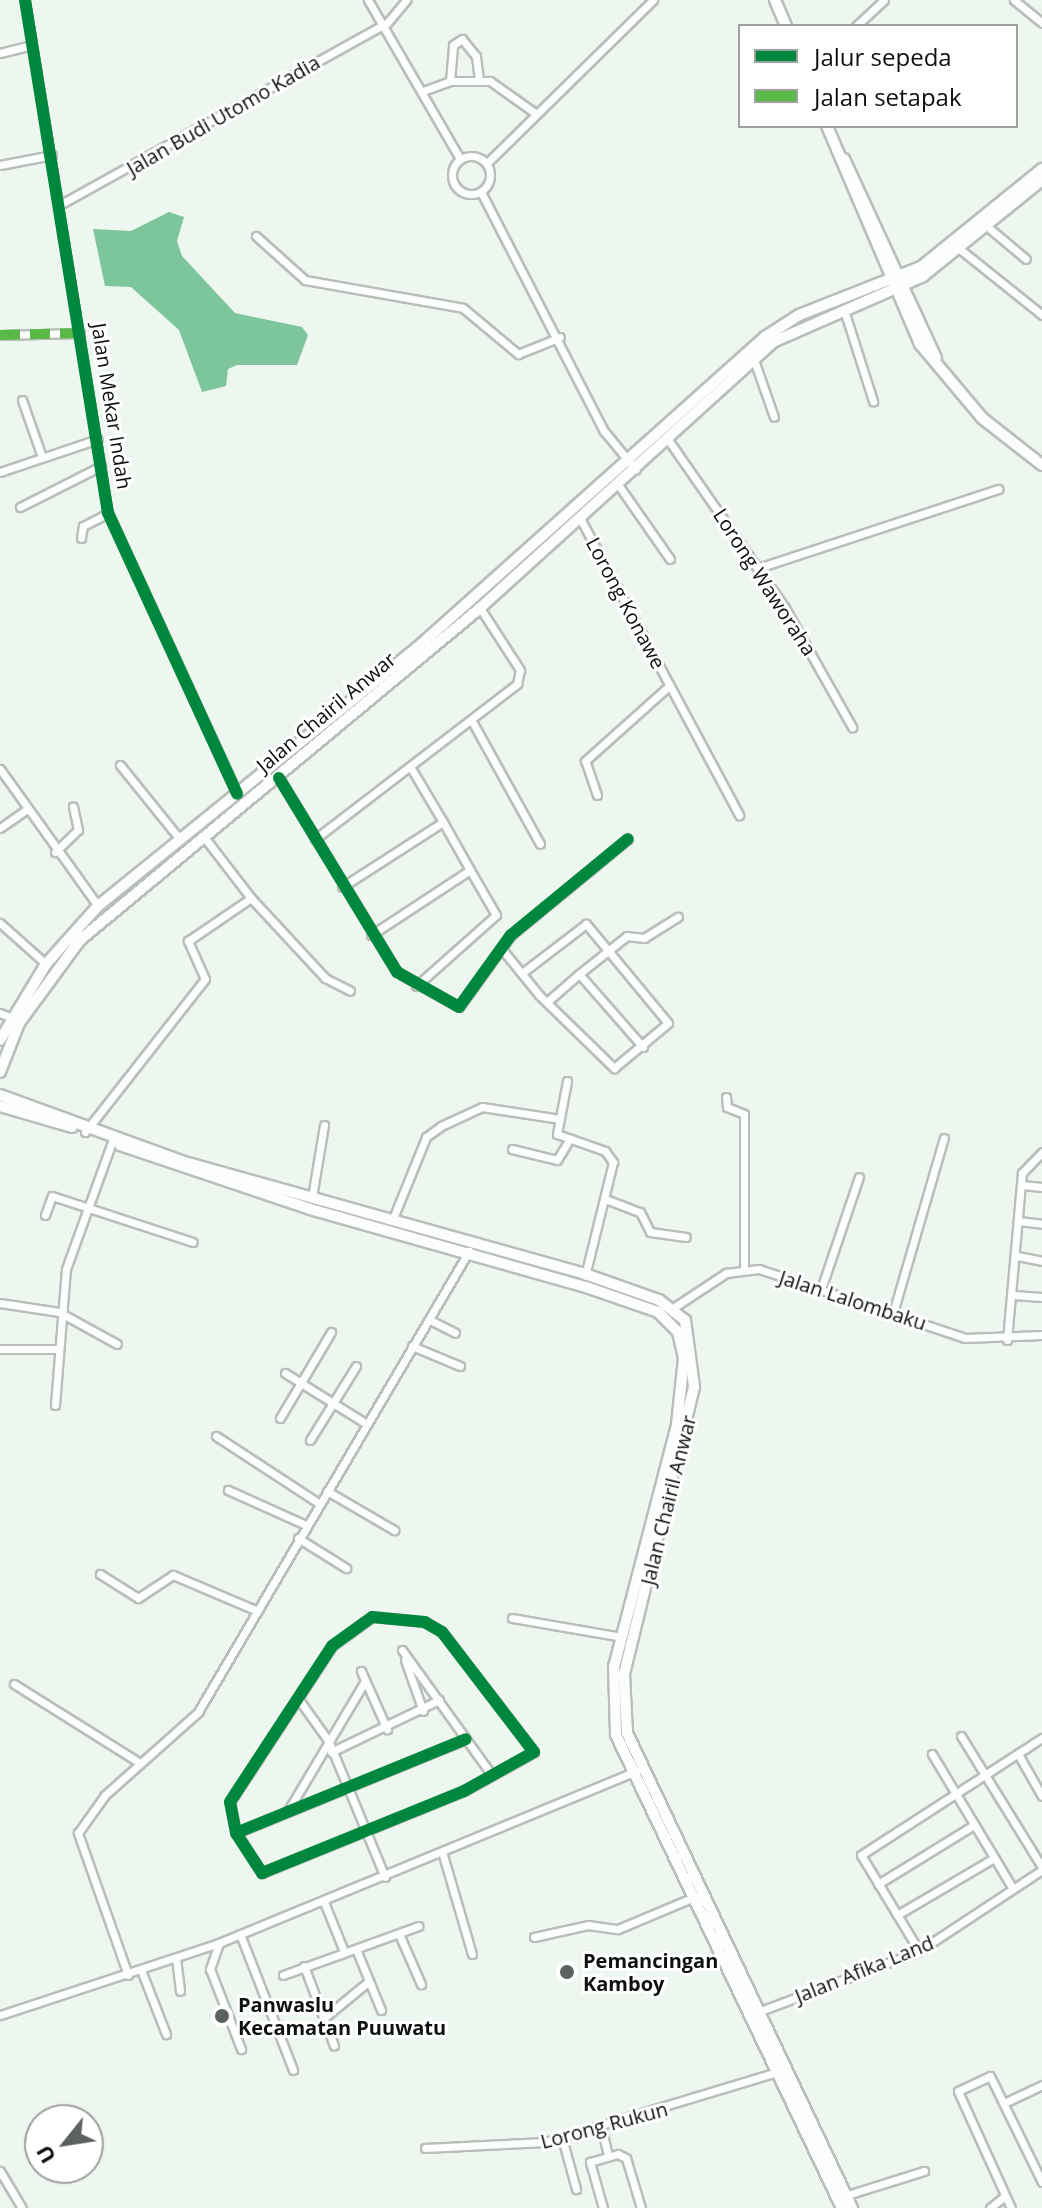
<!DOCTYPE html>
<html>
<head>
<meta charset="utf-8">
<style>
	body { margin:0 }
	#map { position:relative; width:1042px; height:2208px; overflow:hidden; background:#eef6f0; font-family:"Open Sans",sans-serif }
	div>[style] { position:absolute }
	[style*='--x'] { left:calc(var(--x)*1px); top:calc(var(--y)*1px); width:calc(var(--w)*1px); rotate:calc(var(--a)*1deg) }
	.water>* { inset:0; background:#7dc59b }
	.roads { filter:drop-shadow(2px 0 #b9beba) drop-shadow(-2px 0 #b9beba) drop-shadow(0 2px #b9beba) drop-shadow(0 -2px #b9beba) }
	.minor>* { height:7px; margin:-3.5px; padding:0 3.5px; transform-origin:3.5px; border-radius:3.5px; background:#fcfefd }
	.minor>.ring { margin:-3.5px; padding:0; box-sizing:content-box; background:none; border:7px solid #fcfefd; border-radius:50% }
	.secondary>* { height:10px; margin:-5px; padding:0 5px; transform-origin:5px; border-radius:5px; background:#fcfefd }
	.quiet>* { height:10px; margin-top:-5px; transform-origin:0; background:repeating-linear-gradient(90deg,#58b947 0 20px,transparent 0 30px) }
	.cycleway>* { height:12px; margin:-6px; padding:0 6px; transform-origin:6px; border-radius:6px; background:#00873e }
	.dots>* { width:22px; height:22px; translate:-50% -50%; box-sizing:border-box; border:4px solid #fff; border-radius:50% }
	span { translate:-50% -50%; white-space:nowrap; text-align:center; line-height:1.15; -webkit-text-stroke:6px #fff; paint-order:stroke }
	.street-label { font-size:20px; color:#0c110e }
	.poi-label { font-size:20px; color:#0c110e; font-weight:700 }
	.left { translate:0 -50%; text-align:left }
	.legend { position:absolute; left:738px; top:24px; width:280px; height:104px; box-sizing:border-box; background:#fff; border:2px solid #9ea09f; margin:0; padding:10px 14px; list-style:none; font-size:24px; color:#0c110e }
	.legend li { display:flex; align-items:center; gap:16px; height:40px }
	.legend b { width:40px; border:2px solid #9ea09f }
	.north { position:absolute; left:24px; top:2104px; width:80px; height:80px; box-sizing:border-box; background:#fff; border:2px solid #9ea09f; border-radius:50%; rotate:240deg; font-size:22px; font-weight:700; line-height:32px; text-align:center; color:#0c110e }
	.north::after { content:''; display:block; margin:auto; width:28px; height:36px; background:#5b615d; clip-path:polygon(50% 0,100% 100%,50% 72%,0 100%) }
</style>
</head>
<body>
<div id="map">
	<div class="water">
		<div style="clip-path:polygon(169px 212px,184px 217px,177px 241px,182px 256px,235px 313px,302px 327px,308px 335px,297px 365px,237px 365px,228px 369px,226px 386px,202px 392px,179px 330px,131px 287px,105px 286px,93px 229px,131px 231px)"></div>
	</div>
	<div class="roads">
		<div class="minor">
			<div style="--x:25;--y:0;--w:520;--a:80.81"></div>
			<div style="--x:108;--y:513;--w:309;--a:65.3"></div>
			<div style="--x:368;--y:0;--w:184;--a:59.9"></div>
			<div style="--x:1014;--y:0;--w:36;--a:39"></div>
			<div style="--x:856;--y:26;--w:38;--a:-43"></div>
			<div style="--x:0;--y:53;--w:32;--a:-14"></div>
			<div style="--x:450;--y:81;--w:36;--a:-85"></div>
			<div style="--x:453;--y:45;--w:11;--a:-34"></div>
			<div style="--x:462;--y:39;--w:22;--a:51"></div>
			<div style="--x:476;--y:56;--w:23;--a:83"></div>
			<div style="--x:423;--y:91;--w:29;--a:-20"></div>
			<div style="--x:450;--y:81;--w:40;--a:0"></div>
			<div style="--x:490;--y:81;--w:55;--a:35.4"></div>
			<div class="ring" style="left:452px;top:156px;width:31px;height:31px"></div>
			<div style="--x:487;--y:163;--w:233;--a:-44.5"></div>
			<div style="--x:0;--y:165;--w:53;--a:-10.9"></div>
			<div style="--x:481;--y:192;--w:269;--a:62.8"></div>
			<div style="--x:604;--y:431;--w:50;--a:50.6"></div>
			<div style="--x:63;--y:203;--w:371;--a:-29.1"></div>
			<div style="--x:387;--y:23;--w:30;--a:-50"></div>
			<div style="--x:989;--y:228;--w:48;--a:40"></div>
			<div style="--x:256;--y:236;--w:66;--a:41.9"></div>
			<div style="--x:305;--y:280;--w:160;--a:10"></div>
			<div style="--x:463;--y:308;--w:72;--a:39.9"></div>
			<div style="--x:518;--y:354;--w:45;--a:-22"></div>
			<div style="--x:961;--y:250;--w:104;--a:38.7"></div>
			<div style="--x:844;--y:310;--w:96;--a:72.3"></div>
			<div style="--x:0;--y:335;--w:80;--a:-1.4"></div>
			<div style="--x:754;--y:360;--w:60;--a:70.7"></div>
			<div style="--x:22;--y:400;--w:60;--a:70.7"></div>
			<div style="--x:669;--y:441;--w:203;--a:55.2"></div>
			<div style="--x:785;--y:608;--w:137;--a:60.6"></div>
			<div style="--x:0;--y:472;--w:103;--a:-18.6"></div>
			<div style="--x:619;--y:486;--w:89;--a:55.1"></div>
			<div style="--x:20;--y:507;--w:91;--a:-26.8"></div>
			<div style="--x:581;--y:520;--w:335;--a:61.8"></div>
			<div style="--x:81;--y:538;--w:12;--a:-81"></div>
			<div style="--x:83;--y:526;--w:28;--a:-27"></div>
			<div style="--x:758;--y:568;--w:253;--a:-18.2"></div>
			<div style="--x:473;--y:723;--w:138;--a:61"></div>
			<div style="--x:120;--y:765;--w:94;--a:51.1"></div>
			<div style="--x:411;--y:768;--w:63;--a:59.3"></div>
			<div style="--x:0;--y:769;--w:168;--a:54.4"></div>
			<div style="--x:279;--y:778;--w:227;--a:58.7"></div>
			<div style="--x:397;--y:972;--w:71;--a:29.4"></div>
			<div style="--x:459;--y:1007;--w:89;--a:-54.2"></div>
			<div style="--x:511;--y:935;--w:151;--a:-39.4"></div>
			<div style="--x:597;--y:795;--w:36;--a:-109"></div>
			<div style="--x:585;--y:761;--w:113;--a:-41.8"></div>
			<div style="--x:0;--y:828;--w:33;--a:-35"></div>
			<div style="--x:315;--y:839;--w:255;--a:-37.5"></div>
			<div style="--x:517;--y:684;--w:14;--a:-78"></div>
			<div style="--x:520;--y:670;--w:74;--a:-122.8"></div>
			<div style="--x:55;--y:852;--w:32;--a:-44"></div>
			<div style="--x:78;--y:830;--w:24;--a:-102"></div>
			<div style="--x:342;--y:887;--w:120;--a:-32.8"></div>
			<div style="--x:443;--y:822;--w:55;--a:60.6"></div>
			<div style="--x:251;--y:898;--w:109;--a:47.2"></div>
			<div style="--x:325;--y:978;--w:28;--a:27"></div>
			<div style="--x:0;--y:923;--w:62;--a:41.7"></div>
			<div style="--x:371;--y:935;--w:118;--a:-33.3"></div>
			<div style="--x:470;--y:870;--w:52;--a:60"></div>
			<div style="--x:496;--y:915;--w:107;--a:138.4"></div>
			<div style="--x:501;--y:948;--w:60;--a:51"></div>
			<div style="--x:539;--y:995;--w:105;--a:44.2"></div>
			<div style="--x:614;--y:1068;--w:70;--a:-39.8"></div>
			<div style="--x:668;--y:1023;--w:129;--a:-129.6"></div>
			<div style="--x:586;--y:924;--w:81;--a:142.6"></div>
			<div style="--x:548;--y:1001;--w:41;--a:-41.1"></div>
			<div style="--x:0;--y:1013;--w:11;--a:22"></div>
			<div style="--x:643;--y:1047;--w:97;--a:-131.2"></div>
			<div style="--x:579;--y:974;--w:61;--a:-38.4"></div>
			<div style="--x:627;--y:936;--w:17;--a:7"></div>
			<div style="--x:644;--y:938;--w:40;--a:-32"></div>
			<div style="--x:567;--y:1081;--w:54;--a:100.7"></div>
			<div style="--x:557;--y:1134;--w:51;--a:19.5"></div>
			<div style="--x:605;--y:1151;--w:14;--a:54"></div>
			<div style="--x:613;--y:1162;--w:117;--a:103.8"></div>
			<div style="--x:726;--y:1097;--w:10;--a:84"></div>
			<div style="--x:727;--y:1107;--w:18;--a:22"></div>
			<div style="--x:744;--y:1114;--w:155;--a:90"></div>
			<div style="--x:85;--y:1132;--w:194;--a:-51.9"></div>
			<div style="--x:205;--y:979;--w:42;--a:-114.1"></div>
			<div style="--x:188;--y:941;--w:76;--a:-34.3"></div>
			<div style="--x:251;--y:898;--w:77;--a:-127.6"></div>
			<div style="--x:512;--y:1149;--w:46;--a:13.7"></div>
			<div style="--x:557;--y:1160;--w:23;--a:-59"></div>
			<div style="--x:1022;--y:1185;--w:20;--a:6"></div>
			<div style="--x:312;--y:1197;--w:73;--a:-80.5"></div>
			<div style="--x:608;--y:1200;--w:34;--a:21"></div>
			<div style="--x:640;--y:1212;--w:22;--a:63"></div>
			<div style="--x:650;--y:1232;--w:36;--a:8"></div>
			<div style="--x:45;--y:1215;--w:20;--a:-70"></div>
			<div style="--x:52;--y:1196;--w:148;--a:18.1"></div>
			<div style="--x:394;--y:1216;--w:85;--a:-67.9"></div>
			<div style="--x:426;--y:1137;--w:19;--a:-36"></div>
			<div style="--x:441;--y:1126;--w:45;--a:-24.9"></div>
			<div style="--x:482;--y:1107;--w:79;--a:8.7"></div>
			<div style="--x:1019;--y:1221;--w:23;--a:7"></div>
			<div style="--x:1017;--y:1256;--w:25;--a:11"></div>
			<div style="--x:821;--y:1289;--w:118;--a:-71.3"></div>
			<div style="--x:1013;--y:1295;--w:29;--a:4"></div>
			<div style="--x:0;--y:1303;--w:60;--a:8.7"></div>
			<div style="--x:59;--y:1312;--w:66;--a:28.9"></div>
			<div style="--x:673;--y:1308;--w:64;--a:-33.4"></div>
			<div style="--x:726;--y:1273;--w:33;--a:-7"></div>
			<div style="--x:759;--y:1269;--w:217;--a:18.5"></div>
			<div style="--x:965;--y:1338;--w:77;--a:-2.2"></div>
			<div style="--x:893;--y:1313;--w:182;--a:-73.8"></div>
			<div style="--x:430;--y:1320;--w:28;--a:27"></div>
			<div style="--x:1007;--y:1340;--w:168;--a:-84.9"></div>
			<div style="--x:1022;--y:1173;--w:29;--a:-46"></div>
			<div style="--x:412;--y:1346;--w:52;--a:22.6"></div>
			<div style="--x:0;--y:1349;--w:59;--a:0"></div>
			<div style="--x:285;--y:1373;--w:94;--a:32"></div>
			<div style="--x:55;--y:1405;--w:136;--a:-85.4"></div>
			<div style="--x:66;--y:1269;--w:135;--a:-70.1"></div>
			<div style="--x:280;--y:1418;--w:100;--a:-59.3"></div>
			<div style="--x:216;--y:1436;--w:124;--a:33.2"></div>
			<div style="--x:310;--y:1440;--w:87;--a:-58.1"></div>
			<div style="--x:228;--y:1490;--w:85;--a:24.2"></div>
			<div style="--x:327;--y:1491;--w:78;--a:30.2"></div>
			<div style="--x:298;--y:1538;--w:57;--a:32"></div>
			<div style="--x:100;--y:1574;--w:45;--a:32.3"></div>
			<div style="--x:138;--y:1598;--w:42;--a:-33.3"></div>
			<div style="--x:173;--y:1575;--w:92;--a:23"></div>
			<div style="--x:512;--y:1618;--w:112;--a:9.8"></div>
			<div style="--x:402;--y:1650;--w:153;--a:54.3"></div>
			<div style="--x:405;--y:1660;--w:54;--a:70.6"></div>
			<div style="--x:361;--y:1671;--w:64;--a:65.9"></div>
			<div style="--x:14;--y:1684;--w:149;--a:32.1"></div>
			<div style="--x:300;--y:1701;--w:50;--a:54.7"></div>
			<div style="--x:329;--y:1742;--w:146;--a:67.5"></div>
			<div style="--x:961;--y:1736;--w:154;--a:58.3"></div>
			<div style="--x:331;--y:1752;--w:120;--a:-25.7"></div>
			<div style="--x:932;--y:1754;--w:157;--a:59"></div>
			<div style="--x:1018;--y:1754;--w:48;--a:60.3"></div>
			<div style="--x:289;--y:1809;--w:149;--a:-59.3"></div>
			<div style="--x:236;--y:1833;--w:48;--a:57"></div>
			<div style="--x:262;--y:1873;--w:218;--a:-22.1"></div>
			<div style="--x:464;--y:1791;--w:80;--a:-29.1"></div>
			<div style="--x:534;--y:1752;--w:151;--a:-127.5"></div>
			<div style="--x:442;--y:1632;--w:20;--a:-150"></div>
			<div style="--x:425;--y:1622;--w:53;--a:-174.6"></div>
			<div style="--x:372;--y:1617;--w:49;--a:144.1"></div>
			<div style="--x:332;--y:1646;--w:186;--a:123.2"></div>
			<div style="--x:230;--y:1802;--w:32;--a:79"></div>
			<div style="--x:236;--y:1833;--w:248;--a:-22.2"></div>
			<div style="--x:443;--y:1855;--w:103;--a:73.7"></div>
			<div style="--x:878;--y:1884;--w:113;--a:-31.6"></div>
			<div style="--x:324;--y:1902;--w:51;--a:68"></div>
			<div style="--x:897;--y:1915;--w:113;--a:-30.4"></div>
			<div style="--x:240;--y:1934;--w:146;--a:68.7"></div>
			<div style="--x:399;--y:1934;--w:55;--a:66.3"></div>
			<div style="--x:534;--y:1937;--w:55;--a:-12.5"></div>
			<div style="--x:588;--y:1925;--w:30;--a:8"></div>
			<div style="--x:618;--y:1929;--w:82;--a:-22.8"></div>
			<div style="--x:219;--y:1943;--w:28;--a:109"></div>
			<div style="--x:210;--y:1969;--w:86;--a:68.8"></div>
			<div style="--x:356;--y:1949;--w:66;--a:67.7"></div>
			<div style="--x:919;--y:1951;--w:112;--a:-121.1"></div>
			<div style="--x:861;--y:1855;--w:216;--a:-32.9"></div>
			<div style="--x:176;--y:1958;--w:33;--a:83"></div>
			<div style="--x:304;--y:1966;--w:85;--a:69.4"></div>
			<div style="--x:141;--y:1970;--w:69;--a:68.7"></div>
			<div style="--x:128;--y:1975;--w:151;--a:-109.4"></div>
			<div style="--x:78;--y:1833;--w:47;--a:-54.6"></div>
			<div style="--x:105;--y:1795;--w:125;--a:-41.7"></div>
			<div style="--x:198;--y:1712;--w:535;--a:-59.55"></div>
			<div style="--x:283;--y:1975;--w:144;--a:-19.9"></div>
			<div style="--x:763;--y:2010;--w:167;--a:-20.7"></div>
			<div style="--x:919;--y:1951;--w:147;--a:-33.4"></div>
			<div style="--x:0;--y:2015;--w:231;--a:-18.2"></div>
			<div style="--x:219;--y:1943;--w:451;--a:-22.4"></div>
			<div style="--x:324;--y:2018;--w:58;--a:-39.4"></div>
			<div style="--x:1004;--y:2103;--w:42;--a:-25.3"></div>
			<div style="--x:601;--y:2127;--w:30;--a:76"></div>
			<div style="--x:562;--y:2138;--w:53;--a:74.6"></div>
			<div style="--x:425;--y:2148;--w:120;--a:-2.9"></div>
			<div style="--x:545;--y:2142;--w:242;--a:-16.8"></div>
			<div style="--x:0;--y:2171;--w:43;--a:59.3"></div>
			<div style="--x:844;--y:2196;--w:84;--a:-17.4"></div>
			<div style="--x:603;--y:2208;--w:48;--a:-105.8"></div>
			<div style="--x:590;--y:2162;--w:29;--a:-16"></div>
			<div style="--x:618;--y:2154;--w:9;--a:27"></div>
			<div style="--x:626;--y:2158;--w:52;--a:73.3"></div>
			<div style="--x:990;--y:2208;--w:19;--a:-39"></div>
			<div style="--x:1011;--y:2208;--w:128;--a:-114.4"></div>
			<div style="--x:958;--y:2091;--w:35;--a:-25"></div>
			<div style="--x:990;--y:2076;--w:118;--a:63.9"></div>
		</div>
		<div class="secondary">
			<div style="--x:775;--y:0;--w:28;--a:67"></div>
			<div style="--x:827;--y:126;--w:237;--a:66.9"></div>
			<div style="--x:920;--y:344;--w:97;--a:50"></div>
			<div style="--x:982;--y:418;--w:76;--a:38.1"></div>
			<div style="--x:844;--y:159;--w:219;--a:65.2"></div>
			<div style="--x:0;--y:1040;--w:89;--a:-58.8"></div>
			<div style="--x:46;--y:964;--w:78;--a:-48.1"></div>
			<div style="--x:98;--y:906;--w:410;--a:-39"></div>
			<div style="--x:417;--y:648;--w:467;--a:-41.8"></div>
			<div style="--x:765;--y:337;--w:40;--a:-32.9"></div>
			<div style="--x:799;--y:315;--w:131;--a:-21.5"></div>
			<div style="--x:921;--y:267;--w:156;--a:-39"></div>
			<div style="--x:0;--y:1072;--w:53;--a:-68.8"></div>
			<div style="--x:19;--y:1023;--w:103;--a:-53.7"></div>
			<div style="--x:80;--y:940;--w:520;--a:-39.69"></div>
			<div style="--x:480;--y:608;--w:396;--a:-42.2"></div>
			<div style="--x:773;--y:342;--w:164;--a:-23.7"></div>
			<div style="--x:923;--y:276;--w:153;--a:-38.9"></div>
			<div style="--x:0;--y:1095;--w:193;--a:20"></div>
			<div style="--x:181;--y:1161;--w:420;--a:15.6"></div>
			<div style="--x:585;--y:1274;--w:78;--a:19.4"></div>
			<div style="--x:659;--y:1300;--w:33;--a:38"></div>
			<div style="--x:685;--y:1320;--w:68;--a:82.3"></div>
			<div style="--x:694;--y:1387;--w:295;--a:103.7"></div>
			<div style="--x:624;--y:1674;--w:59;--a:87.1"></div>
			<div style="--x:627;--y:1733;--w:526;--a:64.65"></div>
			<div style="--x:0;--y:1106;--w:75;--a:16.3"></div>
			<div style="--x:120;--y:1145;--w:200;--a:18.6"></div>
			<div style="--x:310;--y:1209;--w:287;--a:15.8"></div>
			<div style="--x:586;--y:1287;--w:76;--a:19.1"></div>
			<div style="--x:658;--y:1312;--w:28;--a:45"></div>
			<div style="--x:678;--y:1332;--w:27;--a:77"></div>
			<div style="--x:684;--y:1358;--w:67;--a:96"></div>
			<div style="--x:677;--y:1425;--w:249;--a:104.6"></div>
			<div style="--x:614;--y:1666;--w:69;--a:88.3"></div>
			<div style="--x:616;--y:1735;--w:524;--a:64.46"></div>
		</div>
	</div>
	<div class="quiet">
		<div style="--x:0;--y:335;--w:80;--a:-1.4"></div>
	</div>
	<div class="cycleway">
		<div style="--x:25;--y:0;--w:520;--a:80.81"></div>
		<div style="--x:108;--y:513;--w:309;--a:65.3"></div>
		<div style="--x:279;--y:778;--w:227;--a:58.7"></div>
		<div style="--x:397;--y:972;--w:71;--a:29.4"></div>
		<div style="--x:459;--y:1007;--w:89;--a:-54.2"></div>
		<div style="--x:511;--y:935;--w:151;--a:-39.4"></div>
		<div style="--x:236;--y:1833;--w:48;--a:57"></div>
		<div style="--x:262;--y:1873;--w:218;--a:-22.1"></div>
		<div style="--x:464;--y:1791;--w:80;--a:-29.1"></div>
		<div style="--x:534;--y:1752;--w:151;--a:-127.5"></div>
		<div style="--x:442;--y:1632;--w:20;--a:-150"></div>
		<div style="--x:425;--y:1622;--w:53;--a:-174.6"></div>
		<div style="--x:372;--y:1617;--w:49;--a:144.1"></div>
		<div style="--x:332;--y:1646;--w:186;--a:123.2"></div>
		<div style="--x:230;--y:1802;--w:32;--a:79"></div>
		<div style="--x:236;--y:1833;--w:248;--a:-22.2"></div>
	</div>
	<div class="dots">
		<div style="left:567px;top:1972px;background:#5b615d"></div>
		<div style="left:222px;top:2016px;background:#5b615d"></div>
	</div>
	<div class="street-label">
		<span style="left:223px;top:115px;rotate:-30deg">Jalan Budi Utomo Kadia</span>
		<span style="left:112px;top:406px;rotate:81deg">Jalan Mekar Indah</span>
		<span style="left:765px;top:582px;rotate:57deg">Lorong Waworaha</span>
		<span style="left:626px;top:603px;rotate:62deg">Lorong Konawe</span>
		<span style="left:326px;top:712px;rotate:-40deg">Jalan Chairil Anwar</span>
		<span style="left:853px;top:1300px;rotate:18deg">Jalan Lalombaku</span>
		<span style="left:668px;top:1500px;rotate:-76deg">Jalan Chairil Anwar</span>
		<span style="left:864px;top:1969px;rotate:-22deg">Jalan Afika Land</span>
		<span style="left:604px;top:2125px;rotate:-15deg">Lorong Rukun</span>
	</div>
	<div class="poi-label">
		<span class="left" style="left:583px;top:1972px">Pemancingan<br>Kamboy</span>
		<span class="left" style="left:238px;top:2016px">Panwaslu<br>Kecamatan Puuwatu</span>
	</div>
	<ul class="legend">
	<li><b style="height:10px;background:#00873e"></b>Jalur sepeda</li>
	<li><b style="height:10px;background:#58b947"></b>Jalan setapak</li>
	</ul>
	<div class="north">U</div>
</div>
</body>
</html>
